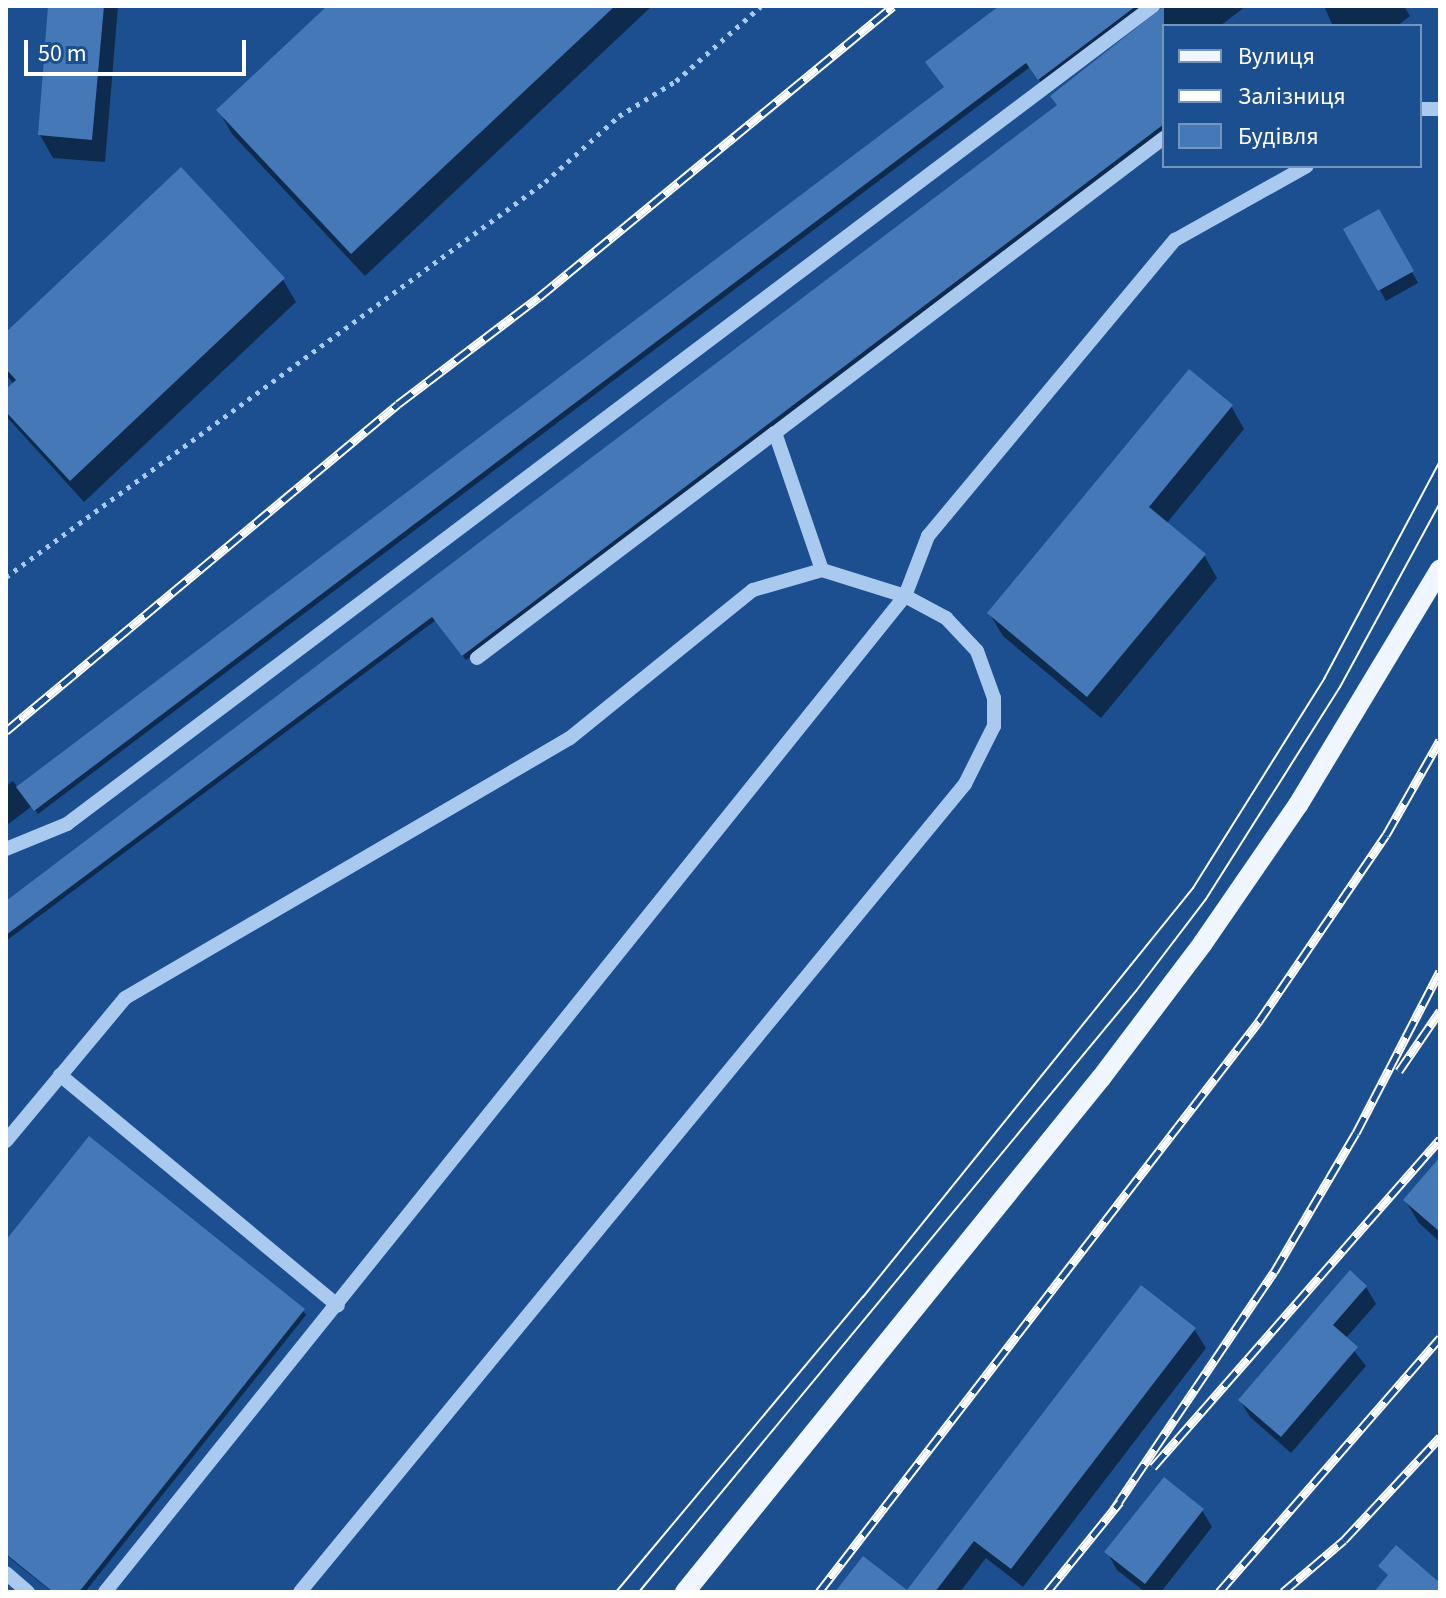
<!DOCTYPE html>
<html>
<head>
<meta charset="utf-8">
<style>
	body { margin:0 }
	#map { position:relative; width:1446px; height:1598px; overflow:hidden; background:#1b4f8f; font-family:"Source Sans 3",sans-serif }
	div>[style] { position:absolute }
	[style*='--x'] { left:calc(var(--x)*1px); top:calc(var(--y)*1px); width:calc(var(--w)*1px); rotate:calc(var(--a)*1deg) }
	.shadow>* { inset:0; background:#0007 }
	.building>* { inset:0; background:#4478b7 }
	.path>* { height:5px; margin-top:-2.5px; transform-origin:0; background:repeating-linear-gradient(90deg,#a9c9ee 0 4px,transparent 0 10px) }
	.minor>* { height:14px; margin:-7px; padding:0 7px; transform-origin:7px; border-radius:7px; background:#a9c9ee }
	.major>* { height:20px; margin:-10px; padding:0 10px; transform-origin:10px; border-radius:10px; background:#f0f6ff }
	.tram>* { height:2px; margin:-1px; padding:0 1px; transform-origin:1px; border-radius:1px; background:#fff }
	.rail>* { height:9px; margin-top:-4.5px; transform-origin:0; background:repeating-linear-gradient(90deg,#1b4f8f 0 18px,#fff 0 36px); box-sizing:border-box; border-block:2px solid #fff }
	span { translate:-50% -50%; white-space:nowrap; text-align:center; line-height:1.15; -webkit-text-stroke:7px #1b4f8f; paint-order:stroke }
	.frame { position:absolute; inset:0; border:8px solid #fff; pointer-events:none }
	.legend { position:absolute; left:1162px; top:24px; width:260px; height:144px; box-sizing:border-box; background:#1b4f8f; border:2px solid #7695bc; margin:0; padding:10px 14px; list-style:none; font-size:24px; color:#fff }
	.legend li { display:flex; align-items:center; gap:16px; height:40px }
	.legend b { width:40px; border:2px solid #7695bc }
	.scale { position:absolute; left:24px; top:40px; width:222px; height:36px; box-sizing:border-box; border:4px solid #fff; border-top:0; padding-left:10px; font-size:24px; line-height:28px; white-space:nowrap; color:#fff; -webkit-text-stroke:6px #1b4f8f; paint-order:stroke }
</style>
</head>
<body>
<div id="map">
	<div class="shadow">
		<div style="clip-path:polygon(51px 6px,118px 6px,105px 162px,53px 158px,40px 135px)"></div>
		<div style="clip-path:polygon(330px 6px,652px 6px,365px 276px,232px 134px,219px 111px)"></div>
		<div style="clip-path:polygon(1002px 6px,1145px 6px,1042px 84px,1030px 67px,38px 814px,32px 806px,6px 826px,6px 786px,13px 781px,18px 788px,946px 88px)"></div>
		<div style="clip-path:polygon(1162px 6px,1246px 6px,1220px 26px,1164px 26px,1164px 131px,466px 660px,436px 620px,6px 941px,6px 903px,1059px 106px,1161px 15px)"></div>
		<div style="clip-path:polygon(1324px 6px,1404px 6px,1410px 16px,1397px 26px,1333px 26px)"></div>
		<div style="clip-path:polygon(181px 170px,283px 280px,296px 302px,84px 502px,6px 416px,6px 392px,14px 384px,6px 375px,6px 334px)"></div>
		<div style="clip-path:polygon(1378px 211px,1418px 283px,1386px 301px,1346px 230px)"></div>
		<div style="clip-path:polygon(1231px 406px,1244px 429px,1166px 524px,1204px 555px,1217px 578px,1101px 718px,1003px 636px,989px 613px)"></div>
		<div style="clip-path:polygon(1440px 1160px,1440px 1242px,1419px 1223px,1405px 1200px)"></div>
		<div style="clip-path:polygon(6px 1243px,303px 1311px,306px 1315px,85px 1592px,52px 1592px,6px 1555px)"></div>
		<div style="clip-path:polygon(1366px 1287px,1376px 1304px,1345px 1339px,1366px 1366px,1291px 1453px,1250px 1417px,1240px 1400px)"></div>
		<div style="clip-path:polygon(1194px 1329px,1206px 1348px,1023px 1587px,986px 1558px,960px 1592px,908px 1592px)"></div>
		<div style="clip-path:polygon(1202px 1510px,1212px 1527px,1161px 1592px,1145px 1592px,1117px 1570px,1107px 1552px)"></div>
	</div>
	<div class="building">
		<div style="clip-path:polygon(48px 6px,104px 6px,92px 140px,38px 135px)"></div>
		<div style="clip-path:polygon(327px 6px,615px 6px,351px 254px,216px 110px)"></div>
		<div style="clip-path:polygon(999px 6px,1136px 6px,1038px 80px,1026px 63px,34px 811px,16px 787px,944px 87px,925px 62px)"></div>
		<div style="clip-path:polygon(1164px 6px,1164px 124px,462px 656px,432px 617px,6px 935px,6px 901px,1057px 105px,1050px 96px)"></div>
		<div style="clip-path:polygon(181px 167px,285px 278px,70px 481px,6px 412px,6px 389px,16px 380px,6px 369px,6px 332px)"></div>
		<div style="clip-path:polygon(1379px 209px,1414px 271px,1378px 291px,1343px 229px)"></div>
		<div style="clip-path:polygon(1189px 369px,1233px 405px,1149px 507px,1206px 554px,1087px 697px,987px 613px)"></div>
		<div style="clip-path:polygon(89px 1136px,305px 1309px,79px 1592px,53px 1592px,6px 1554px,6px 1240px)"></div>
		<div style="clip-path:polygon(1440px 1157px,1440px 1232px,1403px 1200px)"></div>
		<div style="clip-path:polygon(1350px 1270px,1367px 1286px,1333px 1325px,1358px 1347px,1281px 1437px,1238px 1400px)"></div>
		<div style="clip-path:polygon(1141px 1285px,1196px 1328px,1011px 1569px,974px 1541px,935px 1592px,835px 1592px,863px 1556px,907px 1590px)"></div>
		<div style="clip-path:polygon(1164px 1477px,1204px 1509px,1145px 1584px,1104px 1552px)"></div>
		<div style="clip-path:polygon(1396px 1545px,1440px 1583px,1440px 1592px,1374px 1592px,1388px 1575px,1378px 1566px)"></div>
	</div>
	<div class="path">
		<div style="--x:6;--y:577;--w:668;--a:-36.24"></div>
		<div style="--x:545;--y:182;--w:99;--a:-41.7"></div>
		<div style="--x:619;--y:116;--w:67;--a:-31.6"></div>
		<div style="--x:676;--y:81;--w:113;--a:-41.4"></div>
	</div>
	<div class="minor">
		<div style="--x:1420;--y:109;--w:20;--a:0"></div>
		<div style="--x:822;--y:570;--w:145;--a:-108.9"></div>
		<div style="--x:775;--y:433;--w:488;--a:-37.2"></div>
		<div style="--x:477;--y:658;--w:373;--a:-37.1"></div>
		<div style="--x:6;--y:849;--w:66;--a:-22.3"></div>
		<div style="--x:67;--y:824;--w:1360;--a:-36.99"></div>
		<div style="--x:60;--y:1075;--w:361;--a:39.7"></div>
		<div style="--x:6;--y:1141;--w:186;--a:-50.2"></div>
		<div style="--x:125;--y:998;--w:515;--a:-30.3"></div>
		<div style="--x:570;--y:738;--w:235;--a:-39"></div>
		<div style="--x:753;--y:590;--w:72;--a:-16.2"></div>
		<div style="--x:822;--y:570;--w:87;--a:17.4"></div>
		<div style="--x:905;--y:596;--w:47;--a:28.2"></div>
		<div style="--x:946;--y:618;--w:45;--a:46.8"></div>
		<div style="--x:977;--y:651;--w:50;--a:70.1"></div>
		<div style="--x:994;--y:698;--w:28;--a:90"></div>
		<div style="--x:994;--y:726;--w:65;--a:116.6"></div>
		<div style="--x:965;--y:784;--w:1046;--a:129.46"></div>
		<div style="--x:6;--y:1573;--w:29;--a:41"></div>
		<div style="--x:105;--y:1592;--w:1278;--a:-51.23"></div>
		<div style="--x:905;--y:596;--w:64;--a:-69"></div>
		<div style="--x:928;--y:536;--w:386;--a:-50.2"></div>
		<div style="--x:1175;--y:240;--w:151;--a:-29.3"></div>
	</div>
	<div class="major">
		<div style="--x:685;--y:1592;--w:661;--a:-51.02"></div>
		<div style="--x:1101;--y:1078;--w:169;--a:-52.9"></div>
		<div style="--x:1203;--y:943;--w:168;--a:-55.5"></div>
		<div style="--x:1298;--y:805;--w:275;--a:-58.9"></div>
	</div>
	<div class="tram">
		<div style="--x:616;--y:1592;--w:385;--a:-50.1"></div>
		<div style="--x:863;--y:1297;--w:526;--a:-51.1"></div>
		<div style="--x:1193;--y:888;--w:247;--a:-57.9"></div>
		<div style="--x:1324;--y:679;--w:247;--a:-62"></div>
		<div style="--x:639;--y:1592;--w:780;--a:-50.41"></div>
		<div style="--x:1136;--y:991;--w:116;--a:-52.7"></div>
		<div style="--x:1206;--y:899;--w:251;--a:-57.7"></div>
		<div style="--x:1340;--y:687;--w:209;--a:-61.5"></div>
	</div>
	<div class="rail">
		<div style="--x:6;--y:731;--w:510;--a:-39.83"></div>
		<div style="--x:398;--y:404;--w:177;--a:-37.2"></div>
		<div style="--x:539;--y:297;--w:458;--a:-39.4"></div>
		<div style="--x:1399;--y:1071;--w:73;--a:-55.7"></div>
		<div style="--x:1153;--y:1467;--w:436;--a:-48.8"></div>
		<div style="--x:1114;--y:1509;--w:286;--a:-56"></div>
		<div style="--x:1274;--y:1272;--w:161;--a:-59.5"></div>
		<div style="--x:1356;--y:1133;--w:182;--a:-62.6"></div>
		<div style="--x:819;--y:1592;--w:721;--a:-52.38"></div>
		<div style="--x:1259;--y:1021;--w:225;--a:-55.7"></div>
		<div style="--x:1386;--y:835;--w:109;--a:-60.4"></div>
		<div style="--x:1047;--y:1592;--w:116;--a:-51"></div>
		<div style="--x:1219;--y:1592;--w:337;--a:-49"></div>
		<div style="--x:1283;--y:1592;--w:80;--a:-40.4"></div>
		<div style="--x:1344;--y:1540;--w:141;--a:-47"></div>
	</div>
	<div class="frame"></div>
	<ul class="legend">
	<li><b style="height:10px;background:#f0f6ff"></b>Вулиця</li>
	<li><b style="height:10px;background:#fff"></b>Залізниця</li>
	<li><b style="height:22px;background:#4478b7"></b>Будівля</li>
	</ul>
	<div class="scale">50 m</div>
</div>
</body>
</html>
